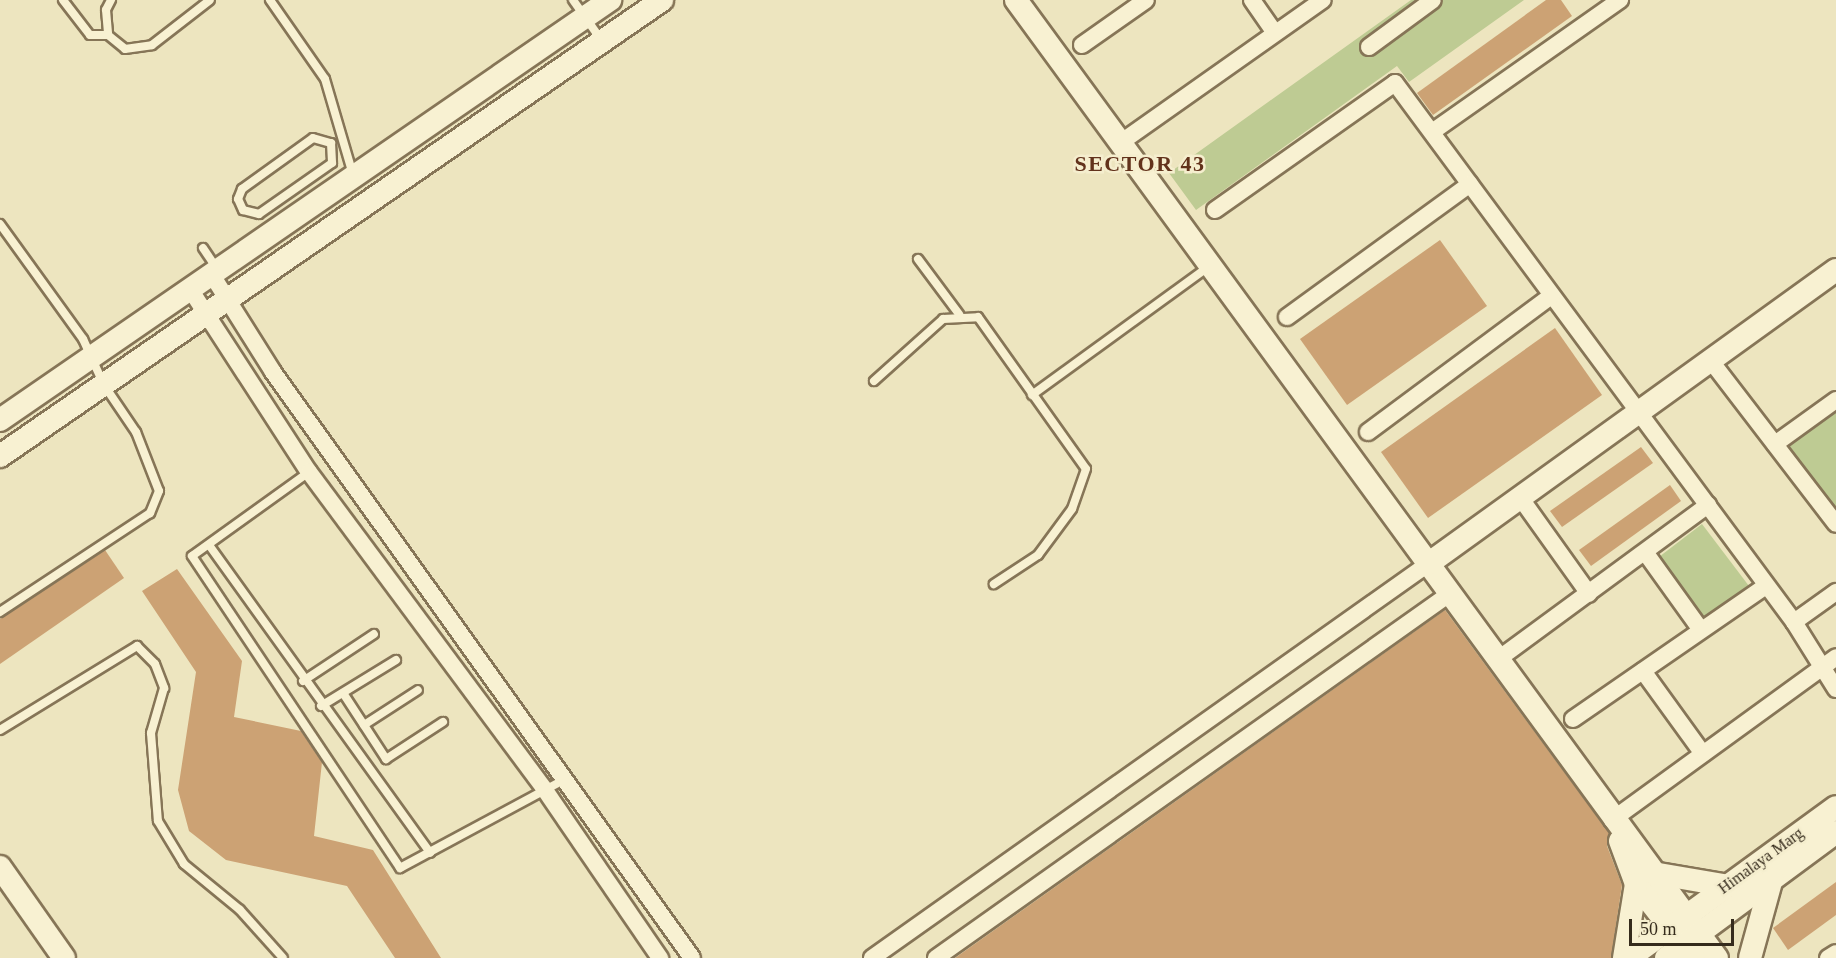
<!DOCTYPE html>
<html>
<head>
<meta charset="utf-8">
<style>
	body { margin:0 }
	#map { position:relative; width:1836px; height:958px; overflow:hidden; background:#ede5bf; font-family:"Times New Roman",serif }
	div>[style] { position:absolute }
	[style*='--x'] { left:calc(var(--x)*1px); top:calc(var(--y)*1px); width:calc(var(--w)*1px); rotate:calc(var(--a)*1deg) }
	.green>* { inset:0; background:#becb93 }
	.building>* { inset:0; background:#cca274 }
	.roads { filter:drop-shadow(2px 0 #867557) drop-shadow(-2px 0 #867557) drop-shadow(0 2px #867557) drop-shadow(0 -2px #867557) }
	.lane>* { height:8px; margin:-4px; padding:0 4px; transform-origin:4px; border-radius:4px; background:#f8f1d2 }
	.street>* { height:16px; margin:-8px; padding:0 8px; transform-origin:8px; border-radius:8px; background:#f8f1d2 }
	.secondary>* { height:22px; margin:-11px; padding:0 11px; transform-origin:11px; border-radius:11px; background:#f8f1d2 }
	span { translate:-50% -50%; white-space:nowrap; text-align:center; line-height:1.15; -webkit-text-stroke:5px #f5eece; paint-order:stroke }
	.street-label { font-size:16px; color:#352b1c }
	.district-label { font-size:22px; color:#62321b; font-weight:700; letter-spacing:1.5px }
	.scale { position:absolute; left:1629px; top:919px; width:105px; height:27px; box-sizing:border-box; border:3px solid #352b1c; border-top:0; padding-left:8px; font-size:18px; line-height:21px; white-space:nowrap; color:#352b1c; -webkit-text-stroke:4px #f5eece; paint-order:stroke }
</style>
</head>
<body>
<div id="map">
	<div class="green">
		<div style="clip-path:polygon(1411px 0,1524px 0,1409px 82px,1397px 66px,1196px 210px,1169px 173px)"></div>
		<div style="clip-path:polygon(1836px 411px,1836px 516px,1786px 447px)"></div>
		<div style="clip-path:polygon(1702px 524px,1752px 590px,1705px 625px,1655px 560px)"></div>
	</div>
	<div class="building">
		<div style="clip-path:polygon(1546px 0,1561px 0,1572px 16px,1433px 115px,1417px 93px)"></div>
		<div style="clip-path:polygon(1440px 240px,1487px 306px,1347px 405px,1300px 339px)"></div>
		<div style="clip-path:polygon(1555px 328px,1602px 395px,1428px 518px,1381px 452px)"></div>
		<div style="clip-path:polygon(1641px 447px,1653px 463px,1562px 527px,1550px 511px)"></div>
		<div style="clip-path:polygon(1670px 485px,1681px 501px,1591px 566px,1579px 550px)"></div>
		<div style="clip-path:polygon(105px 550px,124px 578px,0 664px,0 619px)"></div>
		<div style="clip-path:polygon(177px 569px,242px 661px,234px 717px,301px 731px,322px 762px,314px 836px,373px 850px,441px 958px,395px 958px,347px 886px,226px 860px,189px 831px,178px 790px,196px 672px,142px 591px)"></div>
		<div style="clip-path:polygon(1445px 610px,1609px 833px,1607px 846px,1622px 885px,1611px 958px,955px 958px)"></div>
		<div style="clip-path:polygon(1836px 882px,1836px 915px,1788px 950px,1773px 928px)"></div>
	</div>
	<div class="roads">
		<div class="lane">
			<div style="--x:63;--y:0;--w:44;--a:52.4"></div>
			<div style="--x:90;--y:35;--w:18;--a:0"></div>
			<div style="--x:111;--y:0;--w:11;--a:117"></div>
			<div style="--x:106;--y:10;--w:25;--a:85"></div>
			<div style="--x:108;--y:35;--w:22;--a:39"></div>
			<div style="--x:125;--y:49;--w:27;--a:-8"></div>
			<div style="--x:152;--y:45;--w:73;--a:-37.8"></div>
			<div style="--x:270;--y:0;--w:96;--a:55.2"></div>
			<div style="--x:325;--y:79;--w:100;--a:73.7"></div>
			<div style="--x:573;--y:0;--w:50;--a:54.7"></div>
			<div style="--x:313;--y:138;--w:19;--a:16"></div>
			<div style="--x:331;--y:143;--w:20;--a:87"></div>
			<div style="--x:332;--y:163;--w:89;--a:145.1"></div>
			<div style="--x:259;--y:214;--w:16;--a:-166"></div>
			<div style="--x:243;--y:210;--w:12;--a:-114"></div>
			<div style="--x:238;--y:199;--w:11;--a:-68"></div>
			<div style="--x:242;--y:189;--w:87;--a:-35.7"></div>
			<div style="--x:0;--y:224;--w:142;--a:54.2"></div>
			<div style="--x:83;--y:339;--w:51;--a:65.5"></div>
			<div style="--x:104;--y:385;--w:57;--a:55.8"></div>
			<div style="--x:136;--y:432;--w:63;--a:68.7"></div>
			<div style="--x:159;--y:491;--w:24;--a:112"></div>
			<div style="--x:150;--y:513;--w:180;--a:146.6"></div>
			<div style="--x:203;--y:248;--w:27;--a:56"></div>
			<div style="--x:918;--y:259;--w:69;--a:53.3"></div>
			<div style="--x:874;--y:381;--w:93;--a:-41.9"></div>
			<div style="--x:943;--y:319;--w:35;--a:-3"></div>
			<div style="--x:978;--y:317;--w:186;--a:54.6"></div>
			<div style="--x:1086;--y:469;--w:42;--a:109.3"></div>
			<div style="--x:1072;--y:509;--w:57;--a:126.5"></div>
			<div style="--x:1038;--y:555;--w:53;--a:146.6"></div>
			<div style="--x:1032;--y:395;--w:218;--a:-36"></div>
			<div style="--x:309;--y:472;--w:144;--a:144.3"></div>
			<div style="--x:192;--y:556;--w:375;--a:56.3"></div>
			<div style="--x:400;--y:868;--w:187;--a:-28.3"></div>
			<div style="--x:209;--y:545;--w:379;--a:54.3"></div>
			<div style="--x:303;--y:681;--w:85;--a:-33.5"></div>
			<div style="--x:343;--y:693;--w:79;--a:56.9"></div>
			<div style="--x:386;--y:759;--w:68;--a:-33"></div>
			<div style="--x:321;--y:706;--w:88;--a:-31.5"></div>
			<div style="--x:364;--y:725;--w:64;--a:-32.9"></div>
			<div style="--x:0;--y:730;--w:161;--a:-31.5"></div>
			<div style="--x:137;--y:646;--w:25;--a:45"></div>
			<div style="--x:155;--y:664;--w:26;--a:69"></div>
			<div style="--x:164;--y:688;--w:47;--a:106.1"></div>
			<div style="--x:151;--y:733;--w:88;--a:85.5"></div>
			<div style="--x:158;--y:821;--w:50;--a:58.8"></div>
			<div style="--x:184;--y:864;--w:72;--a:39.4"></div>
			<div style="--x:240;--y:910;--w:64;--a:48.1"></div>
		</div>
		<div class="street">
			<div style="--x:1252;--y:0;--w:40;--a:55.1"></div>
			<div style="--x:1082;--y:45;--w:78;--a:-35.1"></div>
			<div style="--x:1369;--y:47;--w:79;--a:-36.3"></div>
			<div style="--x:1432;--y:132;--w:230;--a:-35.1"></div>
			<div style="--x:1120;--y:143;--w:248;--a:-35.2"></div>
			<div style="--x:1215;--y:210;--w:220;--a:-35.2"></div>
			<div style="--x:1395;--y:83;--w:671;--a:53.49"></div>
			<div style="--x:1794;--y:622;--w:79;--a:57.9"></div>
			<div style="--x:212;--y:275;--w:115;--a:57.8"></div>
			<div style="--x:273;--y:372;--w:720;--a:54.43"></div>
			<div style="--x:190;--y:289;--w:218;--a:57"></div>
			<div style="--x:309;--y:472;--w:396;--a:53.4"></div>
			<div style="--x:545;--y:790;--w:204;--a:55.6"></div>
			<div style="--x:1287;--y:317;--w:226;--a:-36"></div>
			<div style="--x:1711;--y:361;--w:205;--a:52.5"></div>
			<div style="--x:1368;--y:432;--w:228;--a:-36.6"></div>
			<div style="--x:1775;--y:444;--w:75;--a:-35.8"></div>
			<div style="--x:1522;--y:500;--w:115;--a:54.5"></div>
			<div style="--x:1645;--y:552;--w:96;--a:54.3"></div>
			<div style="--x:1794;--y:622;--w:52;--a:-35.5"></div>
			<div style="--x:1497;--y:660;--w:262;--a:-36.3"></div>
			<div style="--x:1643;--y:671;--w:102;--a:54.1"></div>
			<div style="--x:1573;--y:719;--w:234;--a:-34.6"></div>
			<div style="--x:1612;--y:820;--w:277;--a:-36"></div>
			<div style="--x:872;--y:958;--w:681;--a:-35.32"></div>
			<div style="--x:936;--y:958;--w:628;--a:-35.34"></div>
			<div style="--x:1828;--y:958;--w:9;--a:-32"></div>
		</div>
		<div class="secondary">
			<div style="--x:1016;--y:0;--w:1187;--a:53.81"></div>
			<div style="--x:0;--y:420;--w:741;--a:-34.55"></div>
			<div style="--x:0;--y:456;--w:804;--a:-34.56"></div>
			<div style="--x:1428;--y:564;--w:503;--a:-35.78"></div>
			<div style="--x:1620;--y:841;--w:46;--a:69.6"></div>
			<div style="--x:1636;--y:884;--w:94;--a:51.9"></div>
			<div style="--x:0;--y:867;--w:111;--a:54.9"></div>
			<div style="--x:1653;--y:873;--w:76;--a:9.8"></div>
			<div style="--x:1624;--y:958;--w:75;--a:-80.8"></div>
			<div style="--x:1629;--y:958;--w:256;--a:-36.1"></div>
			<div style="--x:1666;--y:958;--w:212;--a:-36.5"></div>
			<div style="--x:1750;--y:958;--w:83;--a:-74.6"></div>
		</div>
	</div>
	<div class="street-label">
		<span style="left:1761px;top:861px;rotate:-36deg">Himalaya Marg</span>
	</div>
	<div class="district-label">
		<span style="left:1140px;top:164px">SECTOR 43</span>
	</div>
	<div class="scale">50 m</div>
</div>
</body>
</html>
